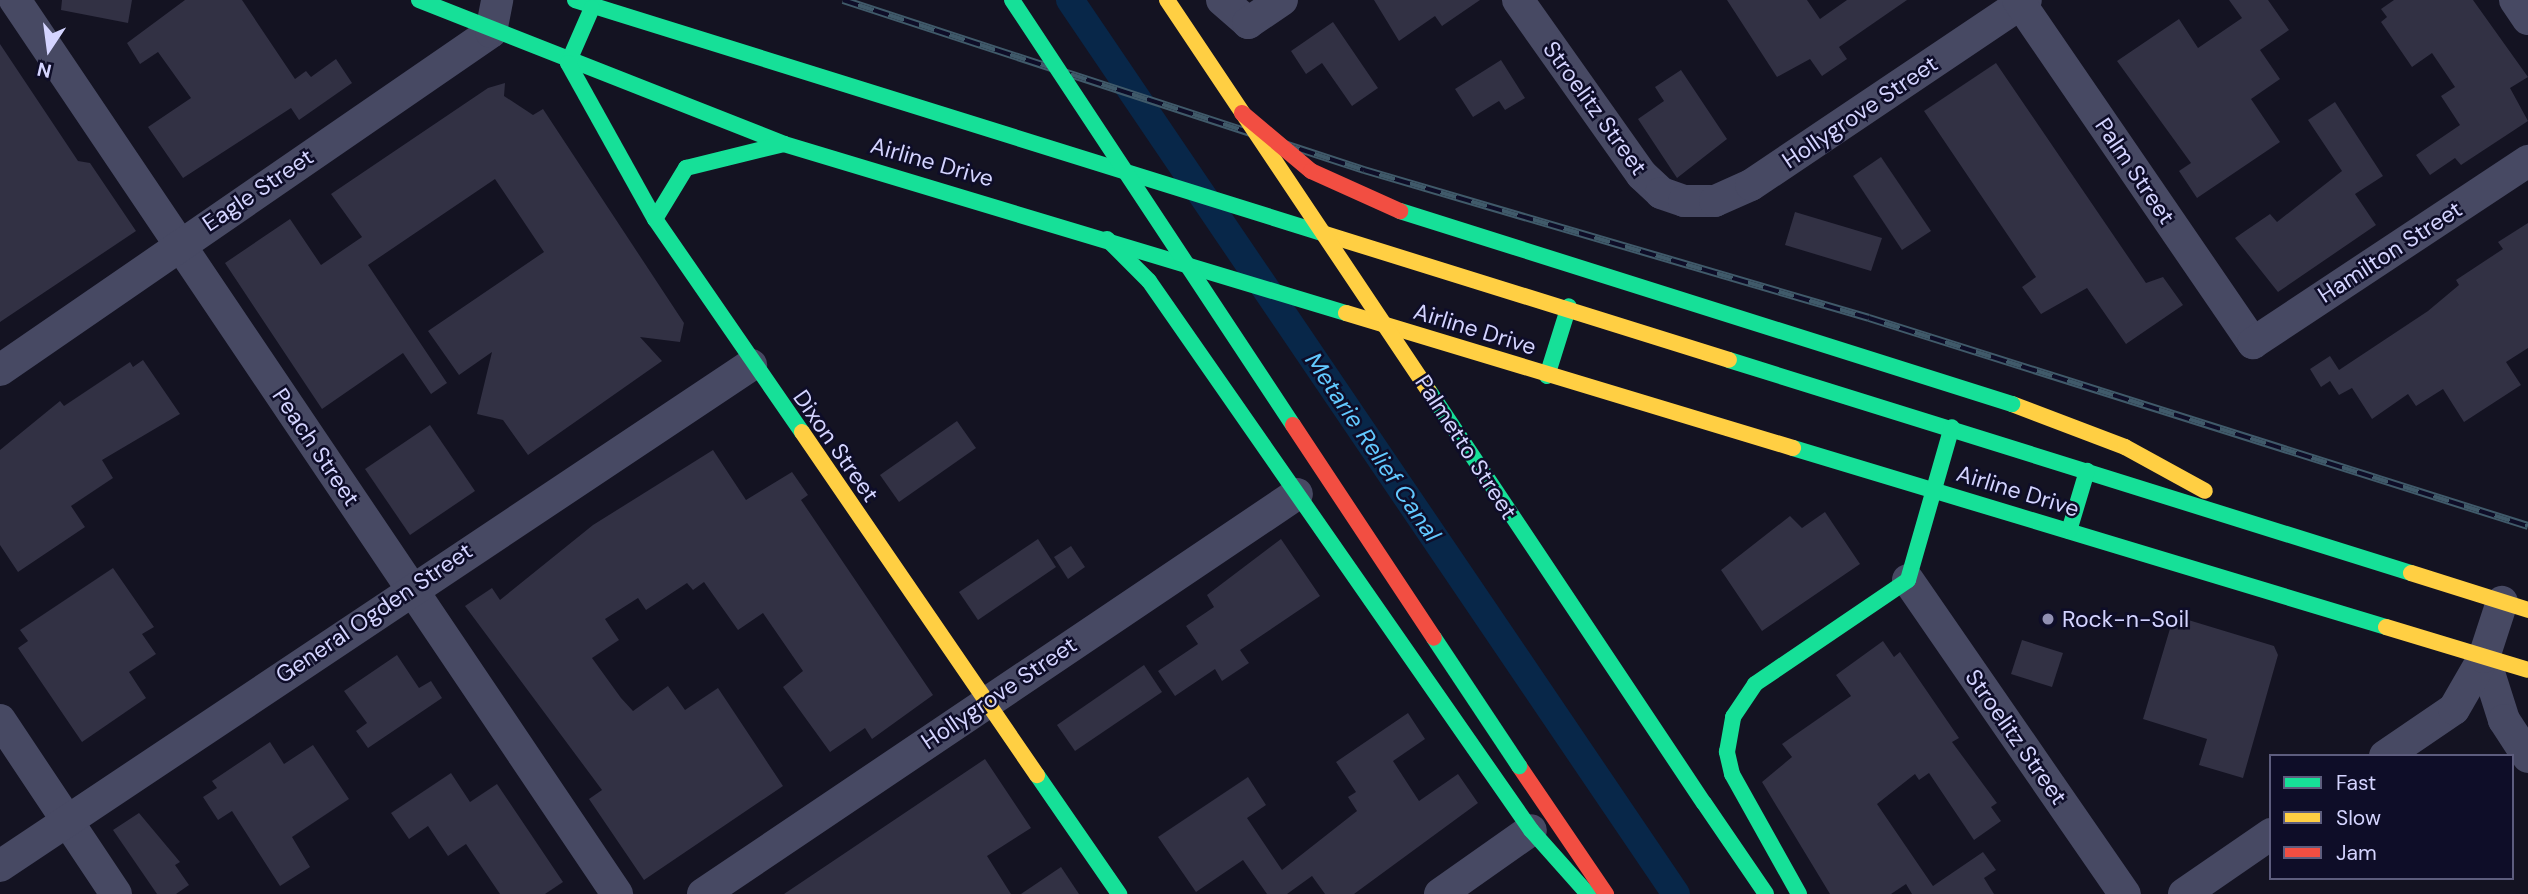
<!DOCTYPE html>
<html>
<head>
<meta charset="utf-8">
<style>
	body { margin:0 }
	#map { position:relative; width:2528px; height:894px; overflow:hidden; background:#141322; font-family:"DM Sans",sans-serif }
	div>[style] { position:absolute }
	[style*='--x'] { left:calc(var(--x)*1px); top:calc(var(--y)*1px); width:calc(var(--w)*1px); rotate:calc(var(--a)*1deg) }
	.canal>* { height:28px; margin:-14px; padding:0 14px; transform-origin:14px; border-radius:14px; background:#082749 }
	.building>* { inset:0; background:#323144 }
	.street>* { height:32px; margin:-16px; padding:0 16px; transform-origin:16px; border-radius:16px; background:#474963 }
	.fast>* { height:16px; margin:-8px; padding:0 8px; transform-origin:8px; border-radius:8px; background:#16e098 }
	.slow>* { height:16px; margin:-8px; padding:0 8px; transform-origin:8px; border-radius:8px; background:#ffcf43 }
	.jam>* { height:16px; margin:-8px; padding:0 8px; transform-origin:8px; border-radius:8px; background:#f24e42 }
	.rail>* { height:8px; margin-top:-4px; transform-origin:0; background:repeating-linear-gradient(90deg,#0e0d28 0 16px,#405a6a 0 32px); box-sizing:border-box; border-block:2px solid #405a6a }
	.fast-bridge>* { height:16px; margin:-8px; padding:0 8px; transform-origin:8px; border-radius:8px; background:#16e098 }
	.slow-bridge>* { height:16px; margin:-8px; padding:0 8px; transform-origin:8px; border-radius:8px; background:#ffcf43 }
	.jam-bridge>* { height:16px; margin:-8px; padding:0 8px; transform-origin:8px; border-radius:8px; background:#f24e42 }
	.dots>* { width:19px; height:19px; translate:-50% -50%; box-sizing:border-box; border:4px solid #0e0d28; border-radius:50% }
	span { translate:-50% -50%; white-space:nowrap; text-align:center; line-height:1.15; -webkit-text-stroke:5px #0e0d28; paint-order:stroke }
	.street-label { font-size:23px; color:#d4d4ff }
	.poi-label { font-size:23px; color:#d4d4ff }
	.left { translate:0 -50%; text-align:left }
	.water-label { font-size:24px; color:#62c9ff; font-style:italic }
	.legend { position:absolute; left:2269px; top:754px; width:245px; height:126px; box-sizing:border-box; background:#0e0d28; border:2px solid #5d5d7e; margin:0; padding:9px 12px; list-style:none; font-size:21px; color:#d4d4ff }
	.legend li { display:flex; align-items:center; gap:14px; height:35px }
	.legend b { width:35px; border:2px solid #5d5d7e }
	.north { position:absolute; left:14px; top:14px; width:70px; height:70px; -webkit-text-stroke:5px #0e0d28; paint-order:stroke; rotate:193deg; font-size:19px; font-weight:700; line-height:28px; text-align:center; color:#d4d4ff }
	.north::after { content:''; display:block; margin:auto; width:24px; height:32px; background:#d4d4ff; clip-path:polygon(50% 0,100% 100%,50% 72%,0 100%) }
</style>
</head>
<body>
<div id="map">
	<div class="canal">
		<div style="--x:1070;--y:0;--w:1080;--a:55.87"></div>
	</div>
	<div class="building">
		<div style="clip-path:polygon(62px 0,132px 0,128px 23px,61px 10px)"></div>
		<div style="clip-path:polygon(185px 0,242px 0,295px 79px,306px 71px,311px 77px,336px 59px,352px 83px,299px 120px,291px 108px,183px 178px,148px 127px,191px 98px,158px 52px,140px 64px,127px 43px)"></div>
		<div style="clip-path:polygon(1374px 0,1480px 0,1442px 26px,1435px 16px,1399px 41px)"></div>
		<div style="clip-path:polygon(1727px 0,1807px 0,1820px 19px,1847px 0,1907px 0,1839px 47px,1847px 59px,1822px 76px,1810px 59px,1777px 77px)"></div>
		<div style="clip-path:polygon(2229px 0,2268px 0,2289px 30px,2260px 50px,2280px 79px,2251px 99px,2280px 142px,2197px 198px,2179px 171px,2191px 163px,2117px 61px,2179px 19px,2198px 48px,2242px 18px)"></div>
		<div style="clip-path:polygon(2394px 0,2473px 0,2528px 77px,2510px 88px,2528px 121px,2461px 165px,2455px 158px,2430px 175px,2416px 155px,2460px 125px,2441px 96px,2455px 87px,2432px 53px,2412px 67px,2381px 22px,2387px 17px,2381px 9px)"></div>
		<div style="clip-path:polygon(1333px 22px,1378px 88px,1352px 106px,1322px 63px,1306px 74px,1291px 51px)"></div>
		<div style="clip-path:polygon(0 44px,78px 161px,90px 163px,136px 231px,0 322px)"></div>
		<div style="clip-path:polygon(1501px 60px,1525px 98px,1505px 110px,1499px 101px,1473px 117px,1455px 89px)"></div>
		<div style="clip-path:polygon(1996px 63px,2146px 283px,2163px 277px,2183px 305px,2126px 344px,2087px 288px,2041px 314px,2022px 287px,2036px 277px,1924px 111px)"></div>
		<div style="clip-path:polygon(1681px 70px,1727px 139px,1677px 178px,1638px 119px,1664px 101px,1655px 87px)"></div>
		<div style="clip-path:polygon(505px 83px,504px 96px,533px 115px,543px 109px,684px 323px,680px 342px,640px 337px,662px 361px,528px 455px,503px 420px,477px 414px,492px 352px,459px 375px,428px 331px,544px 252px,495px 179px,368px 265px,447px 383px,431px 394px,403px 353px,322px 409px,225px 263px,290px 219px,321px 265px,362px 237px,331px 194px,488px 88px)"></div>
		<div style="clip-path:polygon(2335px 102px,2383px 176px,2355px 194px,2376px 225px,2278px 292px,2235px 238px,2270px 214px,2277px 222px,2342px 171px,2308px 120px)"></div>
		<div style="clip-path:polygon(1881px 157px,1931px 231px,1902px 250px,1853px 176px)"></div>
		<div style="clip-path:polygon(1795px 212px,1882px 238px,1871px 271px,1785px 245px)"></div>
		<div style="clip-path:polygon(2528px 223px,2528px 348px,2506px 362px,2521px 385px,2464px 422px,2443px 389px,2416px 406px,2408px 394px,2372px 419px,2352px 388px,2339px 395px,2330px 381px,2321px 387px,2310px 369px,2330px 356px,2339px 370px,2428px 311px,2459px 285px,2456px 280px,2503px 249px,2498px 242px)"></div>
		<div style="clip-path:polygon(143px 360px,180px 414px,102px 460px,113px 478px,71px 506px,85px 527px,18px 572px,0 545px,0 450px,60px 401px,64px 406px,130px 362px,133px 367px)"></div>
		<div style="clip-path:polygon(957px 421px,976px 448px,899px 502px,880px 475px)"></div>
		<div style="clip-path:polygon(430px 425px,475px 491px,410px 535px,365px 469px)"></div>
		<div style="clip-path:polygon(713px 450px,746px 500px,792px 472px,808px 495px,801px 500px,933px 695px,872px 739px,865px 728px,830px 752px,783px 687px,803px 671px,763px 613px,738px 630px,704px 582px,693px 590px,687px 583px,646px 610px,638px 598px,605px 619px,619px 640px,592px 658px,621px 698px,633px 711px,668px 686px,685px 710px,718px 688px,783px 786px,644px 880px,589px 799px,602px 790px,465px 606px,492px 588px,500px 600px,593px 525px)"></div>
		<div style="clip-path:polygon(1825px 512px,1860px 564px,1762px 631px,1721px 570px,1790px 516px,1802px 528px)"></div>
		<div style="clip-path:polygon(1038px 539px,1056px 567px,978px 620px,959px 592px)"></div>
		<div style="clip-path:polygon(1281px 539px,1320px 596px,1240px 650px,1249px 663px,1222px 681px,1215px 669px,1175px 696px,1158px 671px,1198px 644px,1186px 626px,1214px 607px,1207px 595px)"></div>
		<div style="clip-path:polygon(1071px 546px,1085px 567px,1068px 579px,1054px 557px)"></div>
		<div style="clip-path:polygon(113px 568px,154px 627px,142px 634px,156px 654px,129px 672px,146px 698px,82px 742px,18px 648px,28px 641px,20px 630px)"></div>
		<div style="clip-path:polygon(2185px 619px,2274px 646px,2278px 655px,2243px 778px,2199px 765px,2207px 739px,2143px 719px,2172px 622px,2183px 625px)"></div>
		<div style="clip-path:polygon(2022px 640px,2063px 653px,2052px 687px,2011px 674px)"></div>
		<div style="clip-path:polygon(1883px 641px,1894px 657px,1900px 652px,1959px 738px,1952px 742px,1997px 803px,1991px 807px,2001px 821px,1974px 840px,1929px 773px,1919px 780px,1915px 774px,1877px 804px,1933px 886px,1983px 852px,1996px 870px,1984px 878px,1994px 894px,1912px 894px,1906px 884px,1891px 894px,1830px 894px,1762px 782px,1792px 757px,1782px 744px,1851px 696px,1836px 675px)"></div>
		<div style="clip-path:polygon(397px 655px,419px 688px,431px 681px,442px 698px,368px 748px,356px 731px,367px 723px,344px 691px)"></div>
		<div style="clip-path:polygon(1144px 665px,1162px 692px,1075px 751px,1057px 725px)"></div>
		<div style="clip-path:polygon(1408px 713px,1425px 739px,1393px 761px,1419px 801px,1458px 774px,1478px 803px,1354px 894px,1325px 894px,1312px 876px,1287px 894px,1267px 894px,1243px 860px,1196px 892px,1158px 837px,1248px 777px,1266px 805px,1247px 818px,1282px 870px,1357px 811px,1348px 797px,1356px 792px,1336px 762px)"></div>
		<div style="clip-path:polygon(270px 742px,284px 764px,313px 745px,349px 799px,292px 837px,310px 867px,280px 886px,232px 811px,218px 820px,203px 797px,217px 788px,212px 781px)"></div>
		<div style="clip-path:polygon(985px 759px,1031px 828px,987px 856px,1011px 894px,784px 894px)"></div>
		<div style="clip-path:polygon(451px 773px,470px 802px,497px 784px,563px 882px,545px 894px,500px 894px,466px 844px,448px 856px,428px 826px,409px 839px,391px 813px)"></div>
		<div style="clip-path:polygon(139px 813px,180px 862px,175px 865px,189px 885px,176px 894px,157px 894px,113px 830px)"></div>
		<div style="clip-path:polygon(1061px 867px,1079px 894px,1021px 894px)"></div>
	</div>
	<div class="street">
		<div style="--x:15;--y:0;--w:1078;--a:56.04"></div>
		<div style="--x:1222;--y:0;--w:35;--a:41"></div>
		<div style="--x:1248;--y:23;--w:41;--a:-34.1"></div>
		<div style="--x:1518;--y:0;--w:214;--a:54.7"></div>
		<div style="--x:1642;--y:175;--w:26;--a:43"></div>
		<div style="--x:1661;--y:193;--w:24;--a:19"></div>
		<div style="--x:1684;--y:201;--w:31;--a:0"></div>
		<div style="--x:1715;--y:201;--w:39;--a:-24"></div>
		<div style="--x:1751;--y:185;--w:331;--a:-33.9"></div>
		<div style="--x:2018;--y:0;--w:416;--a:55.6"></div>
		<div style="--x:2253;--y:343;--w:330;--a:-33.5"></div>
		<div style="--x:2515;--y:0;--w:23;--a:56"></div>
		<div style="--x:0;--y:370;--w:596;--a:-34.54"></div>
		<div style="--x:491;--y:32;--w:33;--a:-79"></div>
		<div style="--x:1908;--y:580;--w:382;--a:55.4"></div>
		<div style="--x:2484;--y:657;--w:66;--a:72.4"></div>
		<div style="--x:2504;--y:720;--w:44;--a:57"></div>
		<div style="--x:0;--y:720;--w:209;--a:56.3"></div>
		<div style="--x:2385;--y:756;--w:83;--a:-34.3"></div>
		<div style="--x:2454;--y:709;--w:60;--a:-60"></div>
		<div style="--x:2484;--y:657;--w:58;--a:-71.9"></div>
		<div style="--x:0;--y:866;--w:903;--a:-33.71"></div>
		<div style="--x:703;--y:894;--w:716;--a:-33.96"></div>
		<div style="--x:1440;--y:894;--w:111;--a:-35.1"></div>
		<div style="--x:2184;--y:894;--w:106;--a:-34.6"></div>
	</div>
	<div class="fast">
		<div style="--x:419;--y:0;--w:392;--a:21.5"></div>
		<div style="--x:784;--y:144;--w:587;--a:16.74"></div>
		<div style="--x:575;--y:0;--w:786;--a:17.33"></div>
		<div style="--x:592;--y:8;--w:60;--a:113.6"></div>
		<div style="--x:568;--y:63;--w:179;--a:60.9"></div>
		<div style="--x:655;--y:219;--w:259;--a:55.4"></div>
		<div style="--x:655;--y:219;--w:60;--a:-58.7"></div>
		<div style="--x:686;--y:168;--w:101;--a:-13.8"></div>
		<div style="--x:1107;--y:239;--w:59;--a:45"></div>
		<div style="--x:1149;--y:281;--w:669;--a:55.17"></div>
		<div style="--x:1531;--y:830;--w:86;--a:48.3"></div>
		<div style="--x:1729;--y:360;--w:714;--a:17.34"></div>
		<div style="--x:1547;--y:376;--w:73;--a:-72.6"></div>
		<div style="--x:1793;--y:448;--w:619;--a:16.8"></div>
		<div style="--x:2069;--y:531;--w:63;--a:-73.3"></div>
		<div style="--x:1037;--y:775;--w:145;--a:55.4"></div>
		<div style="--x:1704;--y:803;--w:110;--a:55.7"></div>
		<div style="--x:1799;--y:894;--w:137;--a:-119.2"></div>
		<div style="--x:1732;--y:774;--w:23;--a:-103"></div>
		<div style="--x:1727;--y:752;--w:36;--a:-80"></div>
		<div style="--x:1733;--y:717;--w:40;--a:-56"></div>
		<div style="--x:1755;--y:684;--w:185;--a:-34.2"></div>
		<div style="--x:1908;--y:580;--w:159;--a:-74"></div>
	</div>
	<div class="slow">
		<div style="--x:1325;--y:234;--w:423;--a:17.3"></div>
		<div style="--x:1346;--y:313;--w:467;--a:16.8"></div>
		<div style="--x:2012;--y:404;--w:121;--a:20.8"></div>
		<div style="--x:2125;--y:447;--w:91;--a:28.8"></div>
		<div style="--x:802;--y:432;--w:416;--a:55.6"></div>
		<div style="--x:2411;--y:573;--w:123;--a:17.5"></div>
		<div style="--x:2386;--y:627;--w:148;--a:16.8"></div>
	</div>
	<div class="jam">
		<div style="--x:1519;--y:766;--w:155;--a:55.8"></div>
	</div>
	<div class="rail">
		<div style="--x:843;--y:0;--w:548;--a:18.07"></div>
		<div style="--x:1364;--y:170;--w:526;--a:16.33"></div>
		<div style="--x:1869;--y:318;--w:691;--a:17.52"></div>
	</div>
	<div class="fast-bridge">
		<div style="--x:1012;--y:0;--w:509;--a:56.53"></div>
		<div style="--x:1400;--y:211;--w:642;--a:17.5"></div>
		<div style="--x:1429;--y:391;--w:495;--a:56.3"></div>
		<div style="--x:1434;--y:638;--w:154;--a:56.4"></div>
	</div>
	<div class="slow-bridge">
		<div style="--x:1167;--y:0;--w:471;--a:56.2"></div>
	</div>
	<div class="jam-bridge">
		<div style="--x:1242;--y:113;--w:90;--a:40"></div>
		<div style="--x:1311;--y:171;--w:98;--a:24.2"></div>
		<div style="--x:1293;--y:425;--w:255;--a:56.5"></div>
	</div>
	<div class="dots">
		<div style="left:2048px;top:619px;background:#9190b2"></div>
	</div>
	<div class="street-label">
		<span style="left:1595px;top:108px;rotate:54deg">Stroelitz Street</span>
		<span style="left:1860px;top:112px;rotate:-34deg">Hollygrove Street</span>
		<span style="left:932px;top:162px;rotate:16deg">Airline Drive</span>
		<span style="left:2135px;top:171px;rotate:56deg">Palm Street</span>
		<span style="left:258px;top:190px;rotate:-34deg">Eagle Street</span>
		<span style="left:2390px;top:252px;rotate:-33deg">Hamilton Street</span>
		<span style="left:1475px;top:329px;rotate:17deg">Airline Drive</span>
		<span style="left:836px;top:446px;rotate:55deg">Dixon Street</span>
		<span style="left:316px;top:447px;rotate:56deg">Peach Street</span>
		<span style="left:1466px;top:447px;rotate:57deg">Palmetto Street</span>
		<span style="left:2018px;top:491px;rotate:17deg">Airline Drive</span>
		<span style="left:374px;top:613px;rotate:-34deg">General Ogden Street</span>
		<span style="left:999px;top:693px;rotate:-34deg">Hollygrove Street</span>
		<span style="left:2016px;top:737px;rotate:55deg">Stroelitz Street</span>
	</div>
	<div class="poi-label">
		<span class="left" style="left:2062px;top:619px">Rock-n-Soil</span>
	</div>
	<div class="water-label">
		<span style="left:1373px;top:447px;rotate:56deg">Metarie Relief Canal</span>
	</div>
	<ul class="legend">
	<li><b style="height:9px;background:#16e098"></b>Fast</li>
	<li><b style="height:9px;background:#ffcf43"></b>Slow</li>
	<li><b style="height:9px;background:#f24e42"></b>Jam</li>
	</ul>
	<div class="north">N</div>
</div>
</body>
</html>
